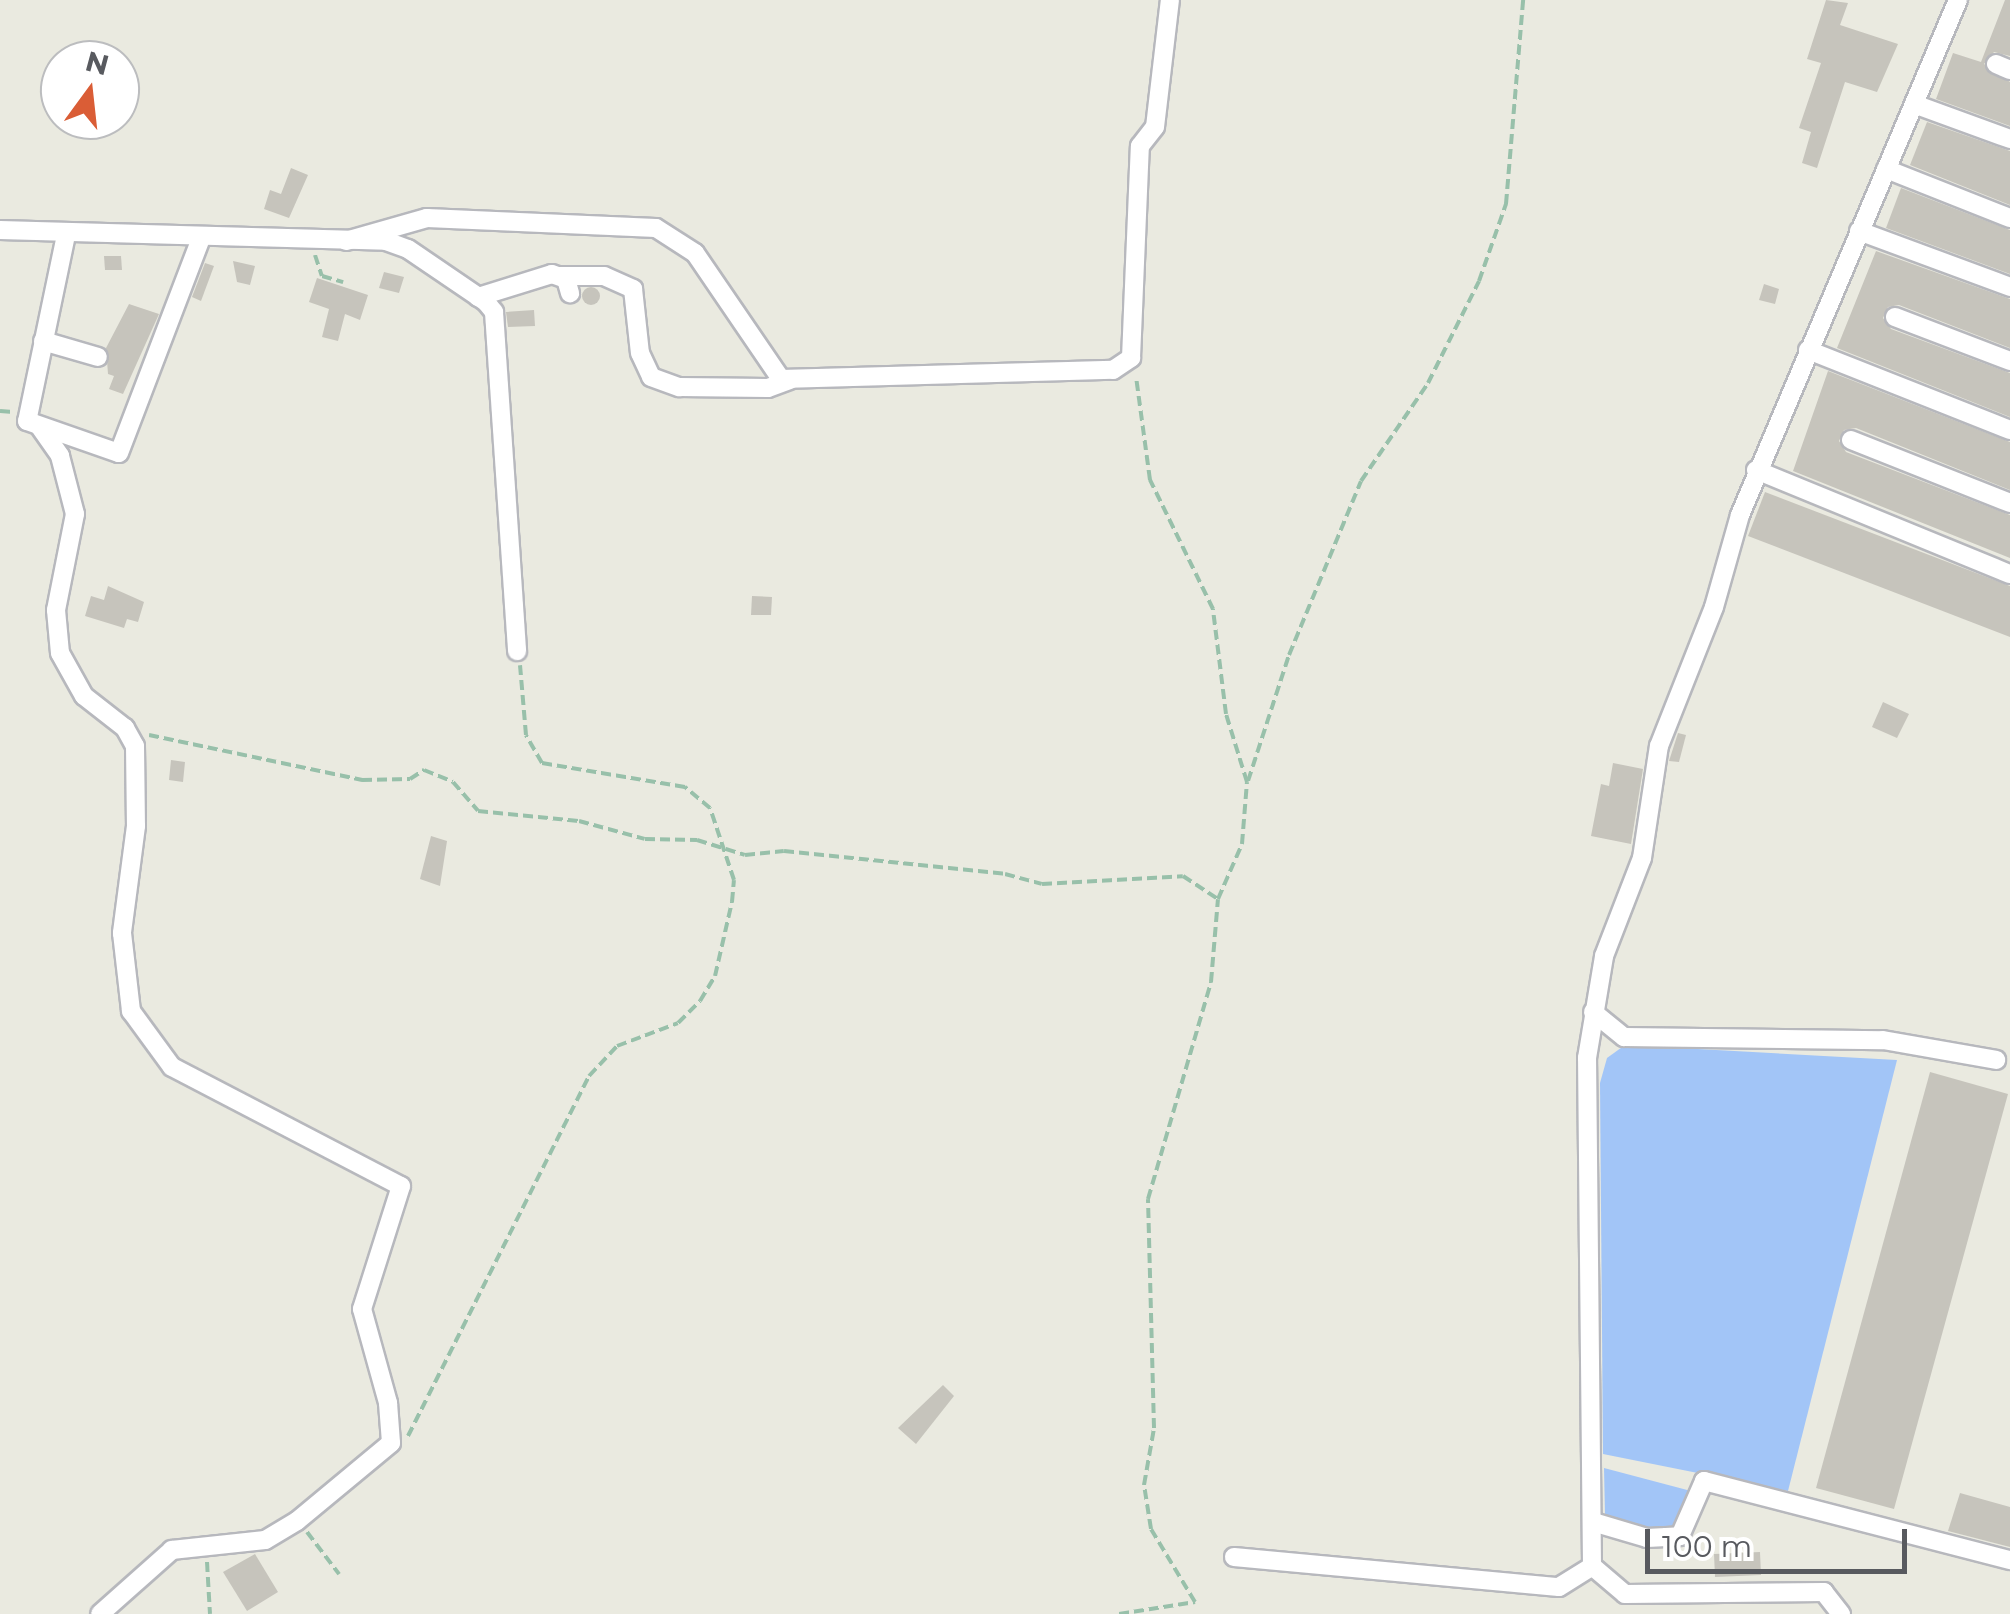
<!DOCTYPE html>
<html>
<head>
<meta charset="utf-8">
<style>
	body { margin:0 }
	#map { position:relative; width:2010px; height:1614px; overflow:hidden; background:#eaeae0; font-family:Montserrat,sans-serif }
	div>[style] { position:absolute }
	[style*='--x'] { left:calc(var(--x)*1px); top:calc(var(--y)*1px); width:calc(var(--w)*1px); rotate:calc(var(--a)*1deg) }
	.water>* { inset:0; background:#a2c5f7 }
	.building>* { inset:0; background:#c6c4bc }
	.round { border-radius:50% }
	.path>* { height:4px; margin-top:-2px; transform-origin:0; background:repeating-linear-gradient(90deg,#98c0aa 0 10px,transparent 0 15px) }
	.roads { filter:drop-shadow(2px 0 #b7b8bd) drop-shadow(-2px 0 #b7b8bd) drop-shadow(0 2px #b7b8bd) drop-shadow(0 -2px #b7b8bd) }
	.minor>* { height:18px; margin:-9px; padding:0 9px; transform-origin:9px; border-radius:9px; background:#fff }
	span { translate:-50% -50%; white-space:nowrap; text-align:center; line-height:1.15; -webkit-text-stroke:9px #fff; paint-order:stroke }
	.north { position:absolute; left:40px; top:40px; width:100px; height:100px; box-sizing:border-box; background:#fff; border:2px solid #bcbdbf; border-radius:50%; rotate:15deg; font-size:28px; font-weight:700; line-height:40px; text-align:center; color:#585a5f }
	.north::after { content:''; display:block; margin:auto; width:35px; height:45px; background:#da5d36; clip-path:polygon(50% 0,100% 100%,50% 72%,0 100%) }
	.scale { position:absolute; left:1645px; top:1529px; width:262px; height:45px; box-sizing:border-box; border:5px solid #585a5f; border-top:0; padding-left:12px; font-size:30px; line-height:35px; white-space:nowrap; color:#585a5f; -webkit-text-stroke:8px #fff; paint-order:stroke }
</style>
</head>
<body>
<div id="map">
	<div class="water">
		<div style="clip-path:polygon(1625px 1045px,1897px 1060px,1788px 1491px,1603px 1454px,1600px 1083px,1607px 1058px)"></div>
		<div style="clip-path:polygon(1604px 1468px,1691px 1491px,1680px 1527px,1649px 1531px,1605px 1515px)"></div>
	</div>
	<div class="building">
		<div style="clip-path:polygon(1826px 0,1848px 3px,1840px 25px,1898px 44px,1877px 92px,1845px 82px,1817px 168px,1802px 163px,1811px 132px,1799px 128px,1821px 63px,1807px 59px)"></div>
		<div style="clip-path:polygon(2005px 0,2010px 0,2010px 56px,1994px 52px,1984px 64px,2010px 82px,2010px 126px,1936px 99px,1953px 53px,1981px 62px)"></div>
		<div style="clip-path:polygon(1927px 122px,2010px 151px,2010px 205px,1910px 165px)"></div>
		<div style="clip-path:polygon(291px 168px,308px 175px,289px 218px,264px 209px,270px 190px,281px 194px)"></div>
		<div style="clip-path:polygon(1901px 188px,2010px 230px,2010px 274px,1886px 228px)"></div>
		<div style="clip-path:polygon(1876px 251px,2010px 299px,2010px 348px,1899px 305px,1888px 307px,1883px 318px,1891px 329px,2010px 373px,2010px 417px,1837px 348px)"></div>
		<div style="clip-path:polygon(104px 256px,121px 256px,122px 270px,105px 270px)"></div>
		<div style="clip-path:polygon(233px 261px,255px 266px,250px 285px,237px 282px)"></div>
		<div style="clip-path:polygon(205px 263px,214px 266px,201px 301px,192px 297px)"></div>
		<div style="clip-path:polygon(384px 272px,404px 277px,399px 293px,379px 288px)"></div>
		<div style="clip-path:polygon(317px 278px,368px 295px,360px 320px,345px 314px,338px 341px,322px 337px,329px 309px,309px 302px)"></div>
		<div style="clip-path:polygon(1764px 284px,1779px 289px,1775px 304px,1759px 300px)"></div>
		<div class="round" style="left:582px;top:287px;width:18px;height:18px"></div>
		<div style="clip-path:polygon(129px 304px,159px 314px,123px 394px,109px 389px,114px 376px,108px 374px,106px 348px)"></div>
		<div style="clip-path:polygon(534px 310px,535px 326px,508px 327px,506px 312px)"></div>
		<div style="clip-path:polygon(1828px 371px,2010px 442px,2010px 490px,1856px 428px,1844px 430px,1839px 441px,1846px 452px,2010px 515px,2010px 558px,1793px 471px)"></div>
		<div style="clip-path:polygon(1765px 492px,2010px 586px,2010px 637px,1748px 536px)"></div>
		<div style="clip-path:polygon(108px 586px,144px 602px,138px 622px,127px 619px,124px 628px,85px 616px,91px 596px,104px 600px)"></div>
		<div style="clip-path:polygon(752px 596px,772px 597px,771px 615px,751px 615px)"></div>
		<div style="clip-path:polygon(1883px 702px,1909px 714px,1897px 738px,1872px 727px)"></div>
		<div style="clip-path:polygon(1678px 733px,1686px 735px,1679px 762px,1669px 761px)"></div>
		<div style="clip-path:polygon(171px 760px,185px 762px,183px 782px,169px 780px)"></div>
		<div style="clip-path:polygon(1613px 763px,1643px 769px,1631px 844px,1591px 836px,1601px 784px,1609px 786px)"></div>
		<div style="clip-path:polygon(431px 836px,447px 841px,440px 886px,420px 879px)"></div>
		<div style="clip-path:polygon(1930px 1072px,2008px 1094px,1894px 1509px,1816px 1488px)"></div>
		<div style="clip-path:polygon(943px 1385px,954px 1396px,916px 1444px,898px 1428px)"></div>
		<div style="clip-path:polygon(1960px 1493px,2010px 1507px,2010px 1547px,1948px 1531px)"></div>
		<div style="clip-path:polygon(1760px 1552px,1761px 1575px,1715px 1577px,1714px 1554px)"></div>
		<div style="clip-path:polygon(255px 1554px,278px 1592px,247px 1611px,223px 1572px)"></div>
	</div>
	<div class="path">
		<div style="--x:315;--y:255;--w:22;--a:72"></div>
		<div style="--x:322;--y:276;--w:22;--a:16"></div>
		<div style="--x:0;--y:411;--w:13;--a:4"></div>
		<div style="--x:149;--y:735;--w:218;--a:11.9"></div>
		<div style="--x:362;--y:780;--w:48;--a:-1.2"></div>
		<div style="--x:410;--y:779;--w:17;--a:-33"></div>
		<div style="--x:424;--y:770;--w:31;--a:22"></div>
		<div style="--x:453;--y:782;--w:38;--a:49"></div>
		<div style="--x:478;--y:811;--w:101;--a:5.7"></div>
		<div style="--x:579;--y:821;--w:68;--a:15.3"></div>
		<div style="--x:645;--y:839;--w:52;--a:1.1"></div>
		<div style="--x:697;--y:840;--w:50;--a:17.4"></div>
		<div style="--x:745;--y:855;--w:39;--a:-6"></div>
		<div style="--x:784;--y:851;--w:222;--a:5.9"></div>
		<div style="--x:1005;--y:874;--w:38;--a:15"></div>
		<div style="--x:1042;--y:884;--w:141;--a:-3.2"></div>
		<div style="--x:1183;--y:876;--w:42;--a:33.3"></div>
		<div style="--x:1248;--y:781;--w:133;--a:-72"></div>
		<div style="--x:1289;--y:655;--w:188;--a:-67.5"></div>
		<div style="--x:1361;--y:481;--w:119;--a:-55.6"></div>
		<div style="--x:1428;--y:383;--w:114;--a:-63.4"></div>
		<div style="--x:1479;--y:281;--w:82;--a:-70.7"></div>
		<div style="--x:1506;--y:204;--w:205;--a:-85.2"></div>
		<div style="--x:408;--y:1436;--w:403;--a:-63.3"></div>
		<div style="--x:589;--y:1076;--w:41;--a:-47"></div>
		<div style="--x:617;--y:1046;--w:65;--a:-20.7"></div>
		<div style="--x:678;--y:1023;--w:31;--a:-45"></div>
		<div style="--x:700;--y:1001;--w:29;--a:-59"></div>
		<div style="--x:715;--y:976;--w:76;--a:-77.1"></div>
		<div style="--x:732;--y:902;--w:22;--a:-85"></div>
		<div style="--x:734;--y:880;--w:76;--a:-108.4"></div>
		<div style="--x:710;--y:808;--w:33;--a:-140"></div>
		<div style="--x:685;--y:787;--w:145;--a:-170.5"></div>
		<div style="--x:542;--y:763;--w:32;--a:-120"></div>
		<div style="--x:526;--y:735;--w:70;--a:-94.9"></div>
		<div style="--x:307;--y:1532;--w:53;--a:52.7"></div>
		<div style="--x:207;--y:1562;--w:52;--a:86.7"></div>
		<div style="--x:1119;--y:1614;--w:77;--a:-9"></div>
		<div style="--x:1195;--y:1602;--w:85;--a:-121.1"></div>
		<div style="--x:1151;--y:1529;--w:45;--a:-99"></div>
		<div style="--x:1144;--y:1485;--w:58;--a:-80"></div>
		<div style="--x:1154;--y:1428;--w:229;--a:-91.5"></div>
		<div style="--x:1148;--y:1199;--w:226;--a:-73.8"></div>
		<div style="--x:1211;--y:982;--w:83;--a:-85.2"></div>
		<div style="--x:1218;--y:899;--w:60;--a:-66.4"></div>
		<div style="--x:1242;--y:844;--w:62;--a:-85.4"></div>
		<div style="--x:1247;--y:782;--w:71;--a:-107.2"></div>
		<div style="--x:1226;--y:714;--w:106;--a:-97.1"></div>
		<div style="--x:1213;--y:609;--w:144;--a:-116"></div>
		<div style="--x:1150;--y:480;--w:104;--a:-97.7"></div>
	</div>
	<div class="roads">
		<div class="minor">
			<div style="--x:1996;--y:64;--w:15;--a:23"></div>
			<div style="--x:1914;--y:104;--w:102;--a:20"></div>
			<div style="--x:1886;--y:169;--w:133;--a:21.6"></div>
			<div style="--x:0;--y:230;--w:386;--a:1.6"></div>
			<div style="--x:386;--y:241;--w:23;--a:20"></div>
			<div style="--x:408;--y:249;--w:94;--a:34.2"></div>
			<div style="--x:486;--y:302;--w:13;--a:51"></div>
			<div style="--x:494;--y:312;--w:340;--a:86.1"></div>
			<div style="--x:1859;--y:231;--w:161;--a:20.3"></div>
			<div style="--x:66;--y:235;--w:190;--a:101.8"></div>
			<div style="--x:27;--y:421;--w:97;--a:19.2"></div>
			<div style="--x:119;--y:453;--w:230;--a:-69.1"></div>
			<div style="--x:346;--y:241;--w:84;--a:-15.9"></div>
			<div style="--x:427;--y:218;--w:229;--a:2.5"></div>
			<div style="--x:656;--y:228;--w:46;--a:32.7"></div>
			<div style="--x:695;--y:253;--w:153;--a:55.7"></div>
			<div style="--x:781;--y:379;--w:332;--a:-1.6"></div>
			<div style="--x:1113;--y:370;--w:22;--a:-34"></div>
			<div style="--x:1131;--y:358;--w:212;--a:-87.6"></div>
			<div style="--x:1140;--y:146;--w:24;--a:-52"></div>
			<div style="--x:1155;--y:127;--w:128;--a:-83.3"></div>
			<div style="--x:560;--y:276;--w:44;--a:0"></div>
			<div style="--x:604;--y:276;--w:32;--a:24"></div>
			<div style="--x:633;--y:289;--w:64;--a:83.8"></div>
			<div style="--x:640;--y:353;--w:26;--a:65"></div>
			<div style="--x:651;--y:377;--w:30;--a:20"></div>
			<div style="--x:679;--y:387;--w:89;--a:0.6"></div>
			<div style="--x:768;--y:388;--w:23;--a:-20"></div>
			<div style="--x:478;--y:297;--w:77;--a:-17.3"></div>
			<div style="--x:552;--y:274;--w:15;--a:20"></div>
			<div style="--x:566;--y:279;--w:15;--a:74"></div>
			<div style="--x:1895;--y:317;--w:123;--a:20.9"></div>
			<div style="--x:43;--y:341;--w:57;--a:16.2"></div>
			<div style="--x:1808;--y:350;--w:217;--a:21.6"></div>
			<div style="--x:40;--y:427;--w:35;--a:55"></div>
			<div style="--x:60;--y:456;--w:60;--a:75.5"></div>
			<div style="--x:75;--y:514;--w:98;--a:101.2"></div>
			<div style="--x:56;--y:610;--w:43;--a:84.7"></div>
			<div style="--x:60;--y:653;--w:49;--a:60.8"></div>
			<div style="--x:84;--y:696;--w:52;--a:38"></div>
			<div style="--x:125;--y:728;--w:21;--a:61"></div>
			<div style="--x:135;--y:746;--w:80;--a:89.3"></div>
			<div style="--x:136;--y:826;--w:108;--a:97.5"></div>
			<div style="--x:122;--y:933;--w:79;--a:83.4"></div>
			<div style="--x:131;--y:1011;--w:69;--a:53.8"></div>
			<div style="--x:172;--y:1067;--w:258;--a:27.5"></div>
			<div style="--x:401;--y:1186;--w:129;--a:107.6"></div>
			<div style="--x:362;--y:1309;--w:98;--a:74.5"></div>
			<div style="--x:388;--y:1403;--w:40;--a:85.7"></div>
			<div style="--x:391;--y:1443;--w:122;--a:140.3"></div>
			<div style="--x:297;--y:1521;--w:37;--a:149"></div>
			<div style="--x:265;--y:1540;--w:94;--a:173.9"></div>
			<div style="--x:172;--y:1550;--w:96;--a:138.4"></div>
			<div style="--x:1851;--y:440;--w:171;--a:21.6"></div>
			<div style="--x:1756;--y:470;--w:274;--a:22.3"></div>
			<div style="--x:1593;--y:1012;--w:40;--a:39"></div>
			<div style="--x:1624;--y:1037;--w:259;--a:0.7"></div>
			<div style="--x:1883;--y:1040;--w:115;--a:10"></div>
			<div style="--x:1593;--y:1522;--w:56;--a:16.5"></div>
			<div style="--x:1647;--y:1538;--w:33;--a:-3"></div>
			<div style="--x:1680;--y:1536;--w:60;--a:-66.4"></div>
			<div style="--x:1704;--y:1481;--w:316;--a:14.5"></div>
			<div style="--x:1234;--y:1557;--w:326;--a:5.3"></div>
			<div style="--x:1559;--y:1587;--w:39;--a:-32"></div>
			<div style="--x:1841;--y:1614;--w:28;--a:-128"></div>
			<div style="--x:1824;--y:1592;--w:199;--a:179.4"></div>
			<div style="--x:1625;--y:1594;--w:43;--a:-139.7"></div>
			<div style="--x:1592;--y:1566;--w:508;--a:-90.56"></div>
			<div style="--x:1587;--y:1058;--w:103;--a:-80.5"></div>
			<div style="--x:1604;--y:956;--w:105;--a:-68.8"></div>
			<div style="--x:1642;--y:858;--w:113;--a:-81.4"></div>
			<div style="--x:1659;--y:746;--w:149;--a:-68.4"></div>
			<div style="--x:1714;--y:607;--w:96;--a:-74.2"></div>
			<div style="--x:1740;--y:515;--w:559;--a:-67.06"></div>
		</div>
	</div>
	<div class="north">N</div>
	<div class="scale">100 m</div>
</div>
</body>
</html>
